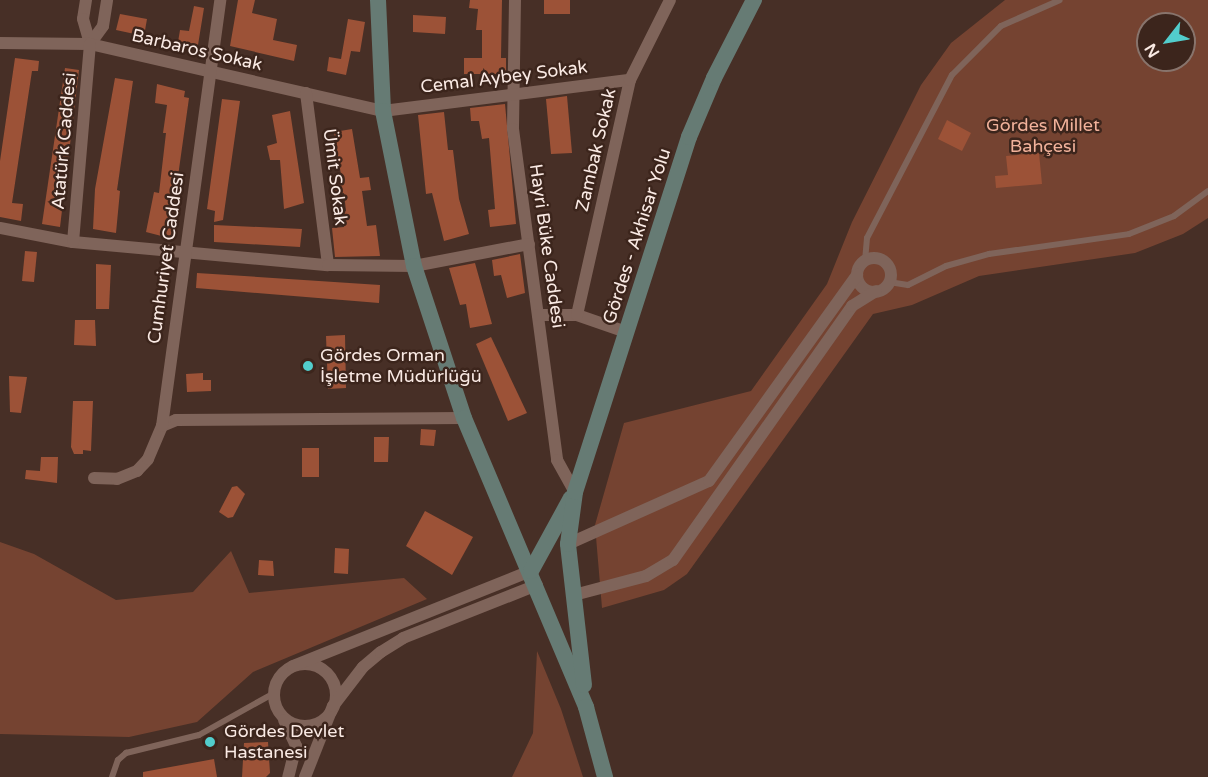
<!DOCTYPE html>
<html>
<head>
<meta charset="utf-8">
<style>
	body { margin:0 }
	#map { position:relative; width:1208px; height:777px; overflow:hidden; background:#472f26; font-family:"Varela Round",sans-serif }
	div>[style] { position:absolute }
	[style*='--x'] { left:calc(var(--x)*1px); top:calc(var(--y)*1px); width:calc(var(--w)*1px); rotate:calc(var(--a)*1deg) }
	.green>* { inset:0; background:#754331 }
	.building>* { inset:0; background:#9c5237 }
	.lane>* { height:6px; margin:-3px; padding:0 3px; transform-origin:3px; border-radius:3px; background:#7f645a }
	.street>* { height:12px; margin:-6px; padding:0 6px; transform-origin:6px; border-radius:6px; background:#7f645a }
	.street>.ring { margin:-6px; padding:0; box-sizing:content-box; background:none; border:12px solid #7f645a; border-radius:50% }
	.secondary>* { height:16px; margin:-8px; padding:0 8px; transform-origin:8px; border-radius:8px; background:#667b74 }
	.dots>* { width:16px; height:16px; translate:-50% -50%; box-sizing:border-box; border:3px solid #3c251c; border-radius:50% }
	span { translate:-50% -50%; white-space:nowrap; text-align:center; line-height:1.15; -webkit-text-stroke:5px #3c251c; paint-order:stroke }
	.street-label { font-size:18px; color:#faeae4 }
	.park-label { font-size:18px; color:#f2b29b }
	.poi-label { font-size:18px; color:#faeae4 }
	.left { translate:0 -50%; text-align:left }
	.north { position:absolute; left:1136px; top:12px; width:60px; height:60px; box-sizing:border-box; background:#3c251c; border:2px solid #88746c; border-radius:50%; rotate:239deg; font-size:16px; font-weight:700; line-height:24px; text-align:center; color:#faeae4 }
	.north::after { content:''; display:block; margin:auto; width:21px; height:27px; background:#52cdcc; clip-path:polygon(50% 0,100% 100%,50% 72%,0 100%) }
</style>
</head>
<body>
<div id="map">
	<div class="green">
		<div style="clip-path:polygon(evenodd,1005px 0,1208px 0,1208px 218px,1183px 234px,1135px 253px,979px 276px,912px 305px,873px 314px,687px 574px,664px 590px,602px 608px,595px 525px,624px 423px,751px 391px,827px 284px,852px 222px,921px 85px,951px 43px,1005px 0,1148px 24px,1184px 24px,1184px 60px,1148px 60px,1148px 24px)"></div>
		<div style="clip-path:polygon(0 542px,34px 554px,116px 600px,193px 592px,231px 551px,249px 593px,404px 578px,427px 599px,253px 672px,197px 722px,129px 737px,0 734px)"></div>
		<div style="clip-path:polygon(537px 651px,561px 709px,583px 777px,512px 777px,533px 733px)"></div>
	</div>
	<div class="building">
		<div style="clip-path:polygon(238px 0,255px 0,252px 13px,277px 19px,273px 40px,297px 45px,294px 61px,230px 46px)"></div>
		<div style="clip-path:polygon(470px 0,502px 0,501px 58px,506px 58px,506px 74px,464px 74px,464px 58px,482px 58px,482px 30px,476px 30px,478px 9px,469px 8px)"></div>
		<div style="clip-path:polygon(544px 0,570px 0,570px 14px,544px 14px)"></div>
		<div style="clip-path:polygon(194px 6px,204px 8px,198px 45px,178px 42px,180px 30px,189px 31px)"></div>
		<div style="clip-path:polygon(120px 14px,147px 19px,144px 36px,116px 30px)"></div>
		<div style="clip-path:polygon(413px 15px,446px 17px,445px 34px,413px 32px)"></div>
		<div style="clip-path:polygon(348px 19px,365px 22px,360px 52px,351px 51px,346px 75px,327px 71px,329px 57px,341px 59px)"></div>
		<div style="clip-path:polygon(15px 58px,39px 61px,38px 71px,32px 71px,12px 203px,23px 204px,21px 221px,0 217px,0 161px)"></div>
		<div style="clip-path:polygon(65px 68px,79px 70px,60px 227px,42px 224px)"></div>
		<div style="clip-path:polygon(115px 78px,133px 81px,117px 190px,120px 191px,116px 233px,93px 229px,95px 189px)"></div>
		<div style="clip-path:polygon(157px 84px,185px 91px,184px 97px,189px 98px,172px 219px,175px 220px,173px 239px,146px 232px,154px 192px,159px 193px,166px 133px,163px 133px,167px 105px,155px 103px)"></div>
		<div style="clip-path:polygon(567px 96px,572px 153px,551px 154px,546px 99px)"></div>
		<div style="clip-path:polygon(222px 99px,240px 101px,223px 220px,214px 222px,215px 211px,207px 209px)"></div>
		<div style="clip-path:polygon(505px 104px,516px 224px,490px 227px,488px 210px,495px 209px,489px 138px,482px 139px,479px 121px,471px 121px,470px 108px)"></div>
		<div style="clip-path:polygon(290px 111px,304px 203px,284px 209px,280px 160px,270px 160px,267px 146px,277px 143px,272px 115px)"></div>
		<div style="clip-path:polygon(444px 112px,448px 150px,453px 150px,459px 199px,469px 234px,444px 241px,432px 193px,426px 194px,418px 115px)"></div>
		<div style="clip-path:polygon(947px 120px,971px 133px,962px 151px,938px 139px)"></div>
		<div style="clip-path:polygon(352px 129px,360px 178px,369px 177px,371px 190px,362px 191px,367px 226px,376px 225px,380px 256px,335px 257px,332px 228px,344px 227px,342px 211px,346px 211px,344px 193px,336px 194px,335px 182px,342px 181px,334px 132px)"></div>
		<div style="clip-path:polygon(1039px 153px,1042px 184px,996px 188px,995px 176px,1008px 175px,1006px 156px)"></div>
		<div style="clip-path:polygon(214px 225px,302px 229px,300px 247px,214px 242px)"></div>
		<div style="clip-path:polygon(25px 251px,37px 252px,34px 282px,22px 281px)"></div>
		<div style="clip-path:polygon(520px 254px,525px 293px,507px 298px,501px 275px,494px 276px,492px 260px)"></div>
		<div style="clip-path:polygon(475px 263px,492px 324px,470px 328px,466px 304px,460px 305px,449px 268px)"></div>
		<div style="clip-path:polygon(96px 264px,111px 265px,109px 309px,96px 309px)"></div>
		<div style="clip-path:polygon(197px 273px,380px 285px,379px 303px,196px 288px)"></div>
		<div style="clip-path:polygon(75px 320px,95px 320px,96px 346px,74px 345px)"></div>
		<div style="clip-path:polygon(345px 335px,346px 388px,328px 389px,326px 336px)"></div>
		<div style="clip-path:polygon(491px 337px,527px 413px,508px 421px,476px 344px)"></div>
		<div style="clip-path:polygon(203px 373px,203px 380px,211px 380px,211px 391px,187px 392px,186px 374px)"></div>
		<div style="clip-path:polygon(9px 376px,27px 377px,21px 413px,10px 412px)"></div>
		<div style="clip-path:polygon(73px 401px,93px 401px,91px 451px,83px 450px,83px 454px,74px 454px,71px 447px)"></div>
		<div style="clip-path:polygon(421px 429px,436px 430px,434px 446px,420px 445px)"></div>
		<div style="clip-path:polygon(374px 437px,389px 437px,388px 462px,374px 462px)"></div>
		<div style="clip-path:polygon(302px 448px,319px 448px,319px 477px,302px 477px)"></div>
		<div style="clip-path:polygon(41px 457px,58px 457px,57px 483px,25px 479px,26px 470px,40px 471px)"></div>
		<div style="clip-path:polygon(237px 486px,245px 494px,233px 517px,228px 518px,219px 512px,232px 487px)"></div>
		<div style="clip-path:polygon(425px 511px,473px 537px,452px 575px,406px 546px)"></div>
		<div style="clip-path:polygon(335px 548px,349px 549px,348px 574px,334px 573px)"></div>
		<div style="clip-path:polygon(259px 560px,273px 561px,274px 576px,258px 575px)"></div>
		<div style="clip-path:polygon(268px 742px,270px 773px,266px 777px,242px 777px,244px 743px)"></div>
		<div style="clip-path:polygon(214px 759px,217px 777px,143px 777px,143px 772px)"></div>
	</div>
	<div class="lane">
		<div style="--x:865;--y:261;--w:23;--a:-85"></div>
		<div style="--x:867;--y:238;--w:184;--a:-62.5"></div>
		<div style="--x:952;--y:75;--w:69;--a:-45"></div>
		<div style="--x:1001;--y:26;--w:64;--a:-23.8"></div>
		<div style="--x:889;--y:282;--w:19;--a:9"></div>
		<div style="--x:908;--y:285;--w:42;--a:-26.6"></div>
		<div style="--x:946;--y:266;--w:45;--a:-15.6"></div>
		<div style="--x:989;--y:254;--w:141;--a:-8.1"></div>
		<div style="--x:1129;--y:234;--w:48;--a:-21.8"></div>
		<div style="--x:1174;--y:216;--w:42;--a:-36.3"></div>
		<div style="--x:112;--y:777;--w:18;--a:-71"></div>
		<div style="--x:118;--y:760;--w:11;--a:-41"></div>
		<div style="--x:126;--y:753;--w:75;--a:-13.9"></div>
		<div style="--x:199;--y:735;--w:86;--a:-29.2"></div>
	</div>
	<div class="street">
		<div style="--x:86;--y:0;--w:19;--a:99"></div>
		<div style="--x:83;--y:19;--w:26;--a:74"></div>
		<div style="--x:90;--y:44;--w:22;--a:-54"></div>
		<div style="--x:103;--y:26;--w:26;--a:-81"></div>
		<div style="--x:515;--y:0;--w:129;--a:90.9"></div>
		<div style="--x:513;--y:129;--w:334;--a:82.4"></div>
		<div style="--x:557;--y:460;--w:37;--a:61"></div>
		<div style="--x:0;--y:43;--w:90;--a:0.6"></div>
		<div style="--x:90;--y:44;--w:301;--a:12.9"></div>
		<div style="--x:383;--y:111;--w:249;--a:-7.2"></div>
		<div style="--x:306;--y:93;--w:173;--a:82.7"></div>
		<div style="--x:0;--y:228;--w:74;--a:10.9"></div>
		<div style="--x:73;--y:242;--w:256;--a:5.2"></div>
		<div style="--x:328;--y:265;--w:86;--a:0.7"></div>
		<div style="--x:414;--y:266;--w:117;--a:-10.8"></div>
		<div style="--x:73;--y:242;--w:199;--a:-85.1"></div>
		<div class="ring" style="left:857px;top:258px;width:22px;height:22px"></div>
		<div style="--x:538;--y:315;--w:39;--a:0"></div>
		<div style="--x:577;--y:315;--w:52;--a:19.1"></div>
		<div style="--x:577;--y:315;--w:241;--a:-77.3"></div>
		<div style="--x:630;--y:80;--w:89;--a:-63.4"></div>
		<div style="--x:162;--y:426;--w:15;--a:-23"></div>
		<div style="--x:176;--y:420;--w:288;--a:-0.4"></div>
		<div style="--x:94;--y:478;--w:23;--a:2"></div>
		<div style="--x:117;--y:479;--w:22;--a:-22"></div>
		<div style="--x:137;--y:471;--w:16;--a:-47"></div>
		<div style="--x:148;--y:459;--w:36;--a:-67"></div>
		<div style="--x:162;--y:426;--w:430;--a:-82.2"></div>
		<div style="--x:568;--y:544;--w:154;--a:-24.1"></div>
		<div style="--x:709;--y:481;--w:254;--a:-54.3"></div>
		<div style="--x:574;--y:595;--w:74;--a:-14.8"></div>
		<div style="--x:646;--y:576;--w:31;--a:-31"></div>
		<div style="--x:673;--y:560;--w:311;--a:-54.8"></div>
		<div style="--x:852;--y:306;--w:28;--a:-32"></div>
		<div class="ring" style="left:274px;top:664px;width:50px;height:50px"></div>
		<div style="--x:293;--y:666;--w:256;--a:-21.8"></div>
		<div style="--x:284;--y:720;--w:29;--a:65"></div>
		<div style="--x:296;--y:746;--w:32;--a:104"></div>
		<div style="--x:305;--y:777;--w:76;--a:-68.5"></div>
		<div style="--x:333;--y:706;--w:49;--a:-52.4"></div>
		<div style="--x:363;--y:667;--w:23;--a:-40"></div>
		<div style="--x:381;--y:652;--w:26;--a:-32"></div>
		<div style="--x:403;--y:638;--w:144;--a:-21.6"></div>
	</div>
	<div class="secondary">
		<div style="--x:378;--y:0;--w:111;--a:87.4"></div>
		<div style="--x:383;--y:111;--w:158;--a:78.7"></div>
		<div style="--x:414;--y:266;--w:160;--a:71.8"></div>
		<div style="--x:464;--y:418;--w:314;--a:67.1"></div>
		<div style="--x:586;--y:707;--w:73;--a:74.8"></div>
		<div style="--x:531;--y:571;--w:83;--a:-61.3"></div>
		<div style="--x:584;--y:685;--w:142;--a:-96.5"></div>
		<div style="--x:568;--y:544;--w:52;--a:-82.3"></div>
		<div style="--x:575;--y:492;--w:373;--a:-72.2"></div>
		<div style="--x:689;--y:137;--w:64;--a:-67"></div>
		<div style="--x:714;--y:78;--w:88;--a:-62.9"></div>
	</div>
	<div class="dots">
		<div style="left:308px;top:366px;background:#52cdcc"></div>
		<div style="left:210px;top:742px;background:#52cdcc"></div>
	</div>
	<div class="street-label">
		<span style="left:197px;top:50px;rotate:13deg">Barbaros Sokak</span>
		<span style="left:504px;top:77px;rotate:-7deg">Cemal Aybey Sokak</span>
		<span style="left:64px;top:141px;rotate:-85deg">Atatürk Caddesi</span>
		<span style="left:596px;top:150px;rotate:-77deg">Zambak Sokak</span>
		<span style="left:335px;top:177px;rotate:83deg">Ümit Sokak</span>
		<span style="left:637px;top:236px;rotate:-72deg">Gördes - Akhisar Yolu</span>
		<span style="left:547px;top:246px;rotate:82deg">Hayri Büke Caddesi</span>
		<span style="left:166px;top:258px;rotate:-82deg">Cumhuriyet Caddesi</span>
	</div>
	<div class="park-label">
		<span style="left:1043px;top:136px">Gördes Millet<br>Bahçesi</span>
	</div>
	<div class="poi-label">
		<span class="left" style="left:320px;top:366px">Gördes Orman<br>İşletme Müdürlüğü</span>
		<span class="left" style="left:224px;top:742px">Gördes Devlet<br>Hastanesi</span>
	</div>
	<div class="north">N</div>
</div>
</body>
</html>
